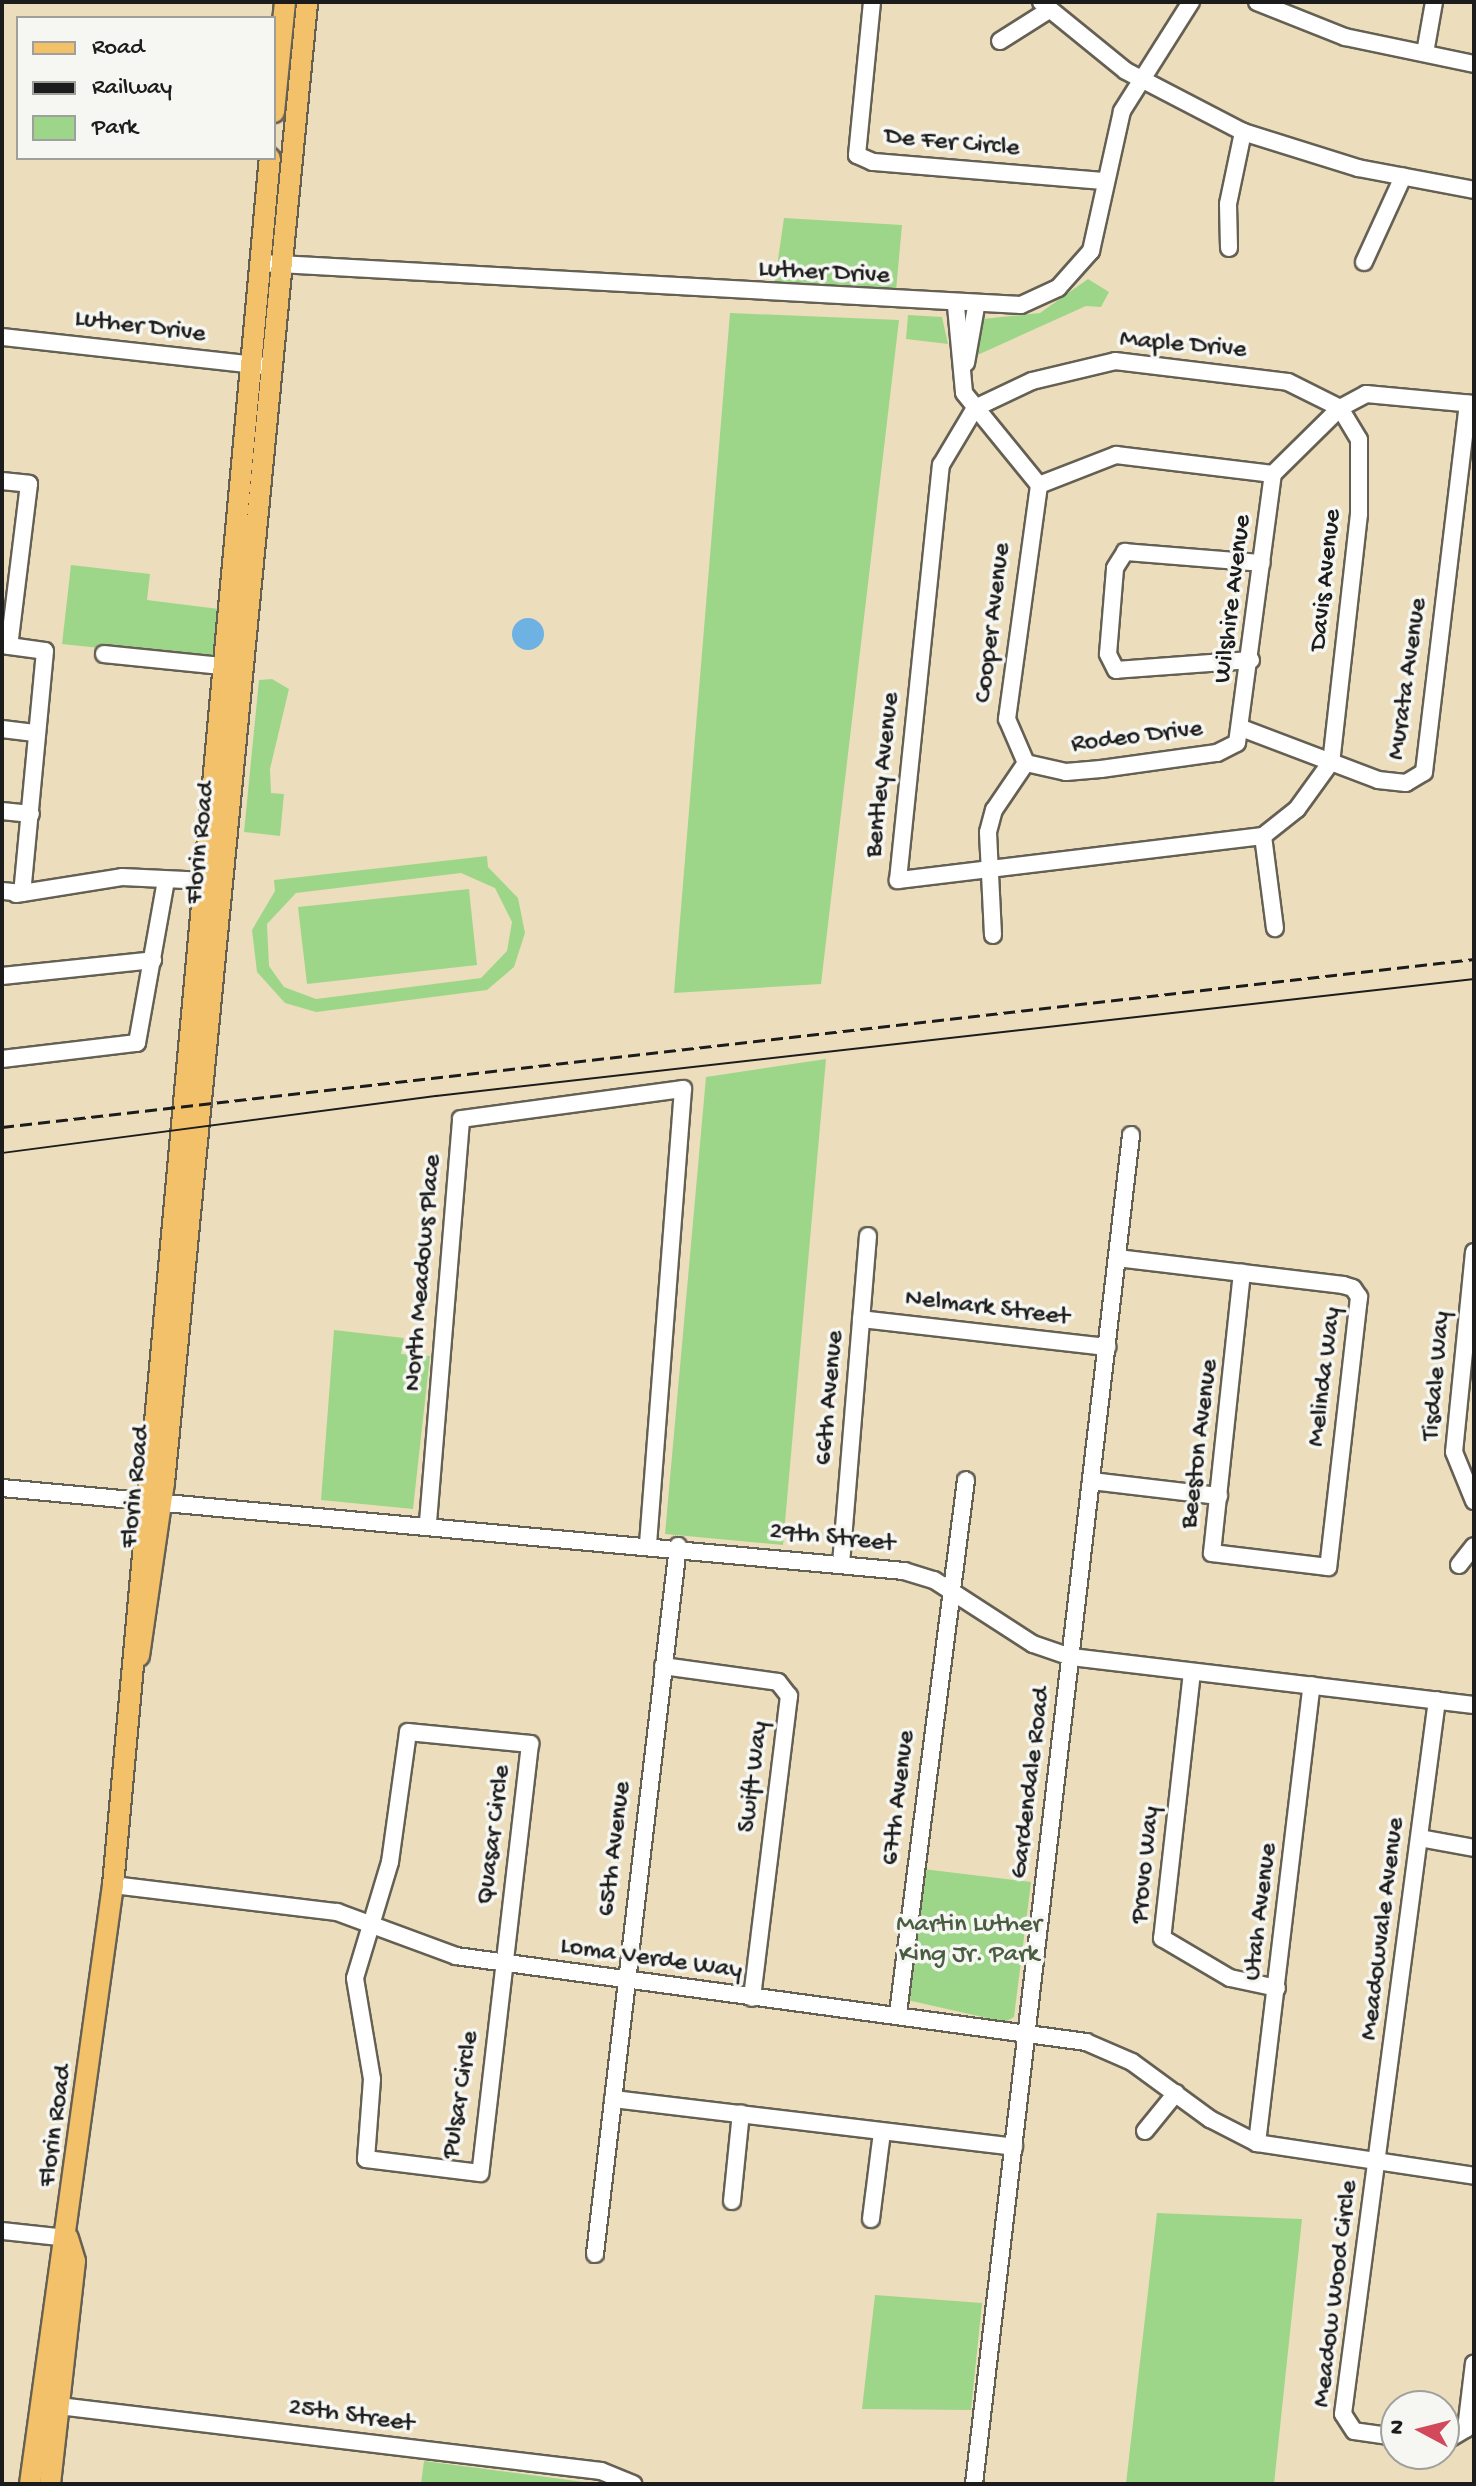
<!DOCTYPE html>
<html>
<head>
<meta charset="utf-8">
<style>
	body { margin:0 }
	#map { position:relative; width:1476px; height:2486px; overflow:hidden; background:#ecdebc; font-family:"Gochi Hand",sans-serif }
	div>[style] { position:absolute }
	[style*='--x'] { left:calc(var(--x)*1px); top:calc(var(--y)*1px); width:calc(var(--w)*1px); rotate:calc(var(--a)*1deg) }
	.green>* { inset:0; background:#9ed689 }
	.water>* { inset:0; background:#6eb1e3 }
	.round { border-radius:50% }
	.roads { filter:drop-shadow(2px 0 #656054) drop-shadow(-2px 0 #656054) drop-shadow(0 2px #656054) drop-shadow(0 -2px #656054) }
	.minor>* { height:16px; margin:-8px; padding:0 8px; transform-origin:8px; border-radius:8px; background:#fff }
	.major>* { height:20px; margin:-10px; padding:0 10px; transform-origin:10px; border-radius:10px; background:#f4c16b }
	.tram>* { height:2px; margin:-1px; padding:0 1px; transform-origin:1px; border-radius:1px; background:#1c1c1c }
	.rail>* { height:3px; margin-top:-1.5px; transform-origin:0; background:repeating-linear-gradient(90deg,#1c1c1c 0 12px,transparent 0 18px) }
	span { translate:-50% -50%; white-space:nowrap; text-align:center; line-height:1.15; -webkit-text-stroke:7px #f6f6f2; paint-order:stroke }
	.street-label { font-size:26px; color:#1c1c1c }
	.park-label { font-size:26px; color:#4a5d42 }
	.frame { position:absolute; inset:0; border:4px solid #1c1c1c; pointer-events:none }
	.legend { position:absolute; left:16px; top:16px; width:260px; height:144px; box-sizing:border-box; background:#f6f6f2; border:2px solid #9f9f9c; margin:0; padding:10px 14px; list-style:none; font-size:24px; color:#1c1c1c }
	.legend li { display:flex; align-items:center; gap:16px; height:40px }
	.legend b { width:40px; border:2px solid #9f9f9c }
	.north { position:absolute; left:1380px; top:2390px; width:80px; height:80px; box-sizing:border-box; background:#f6f6f2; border:2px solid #9f9f9c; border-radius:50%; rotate:277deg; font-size:22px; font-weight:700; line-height:32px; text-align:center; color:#1c1c1c }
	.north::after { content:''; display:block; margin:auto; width:28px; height:36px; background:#d1495b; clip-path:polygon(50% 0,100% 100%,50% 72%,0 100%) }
</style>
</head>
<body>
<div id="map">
	<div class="green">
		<div style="clip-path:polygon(784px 218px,902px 225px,896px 291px,774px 287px)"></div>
		<div style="clip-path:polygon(1088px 279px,1109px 292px,1101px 307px,1086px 306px,973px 357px,983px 319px,1040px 313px)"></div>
		<div style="clip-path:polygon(730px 313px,899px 320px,821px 984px,674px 993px)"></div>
		<div style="clip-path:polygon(908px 315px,942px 317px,948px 344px,906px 339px)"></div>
		<div style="clip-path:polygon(71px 565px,150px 574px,147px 600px,219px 609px,214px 660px,62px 644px)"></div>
		<div style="clip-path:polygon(272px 679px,289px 689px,270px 769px,271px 793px,284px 794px,280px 836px,244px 832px,259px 680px)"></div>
		<div style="clip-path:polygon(evenodd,487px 856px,488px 867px,518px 898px,525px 933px,514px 967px,487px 990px,316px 1012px,285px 1003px,257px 972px,252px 930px,275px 891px,274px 880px,487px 856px,461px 873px,495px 888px,512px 922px,507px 951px,481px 978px,316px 999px,284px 987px,269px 966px,267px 924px,296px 893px,461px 873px)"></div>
		<div style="clip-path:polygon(469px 889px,477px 965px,307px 984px,298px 907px)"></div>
		<div style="clip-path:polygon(826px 1059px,783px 1545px,665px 1534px,706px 1077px)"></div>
		<div style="clip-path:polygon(334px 1330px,404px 1338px,401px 1354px,430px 1356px,413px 1509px,321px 1500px)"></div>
		<div style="clip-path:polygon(923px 1869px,1031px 1882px,1014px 2017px,1005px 2022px,907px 2000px)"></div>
		<div style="clip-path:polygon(1157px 2213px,1302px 2219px,1274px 2484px,1126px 2484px)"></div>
		<div style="clip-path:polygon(875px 2295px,982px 2303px,971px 2410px,862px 2409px)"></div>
		<div style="clip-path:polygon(424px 2461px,599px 2484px,421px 2484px)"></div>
	</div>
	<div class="water">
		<div class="round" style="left:512px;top:618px;width:32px;height:32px"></div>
	</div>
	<div class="roads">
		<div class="minor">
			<div style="--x:872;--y:2;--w:154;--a:95.6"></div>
			<div style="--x:857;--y:155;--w:17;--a:24"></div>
			<div style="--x:873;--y:162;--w:232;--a:4.7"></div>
			<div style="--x:1041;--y:2;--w:109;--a:39.1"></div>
			<div style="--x:1126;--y:71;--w:132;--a:27.5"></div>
			<div style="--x:1243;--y:132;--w:121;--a:17.4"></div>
			<div style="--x:1358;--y:168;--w:118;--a:10.7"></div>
			<div style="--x:1257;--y:2;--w:95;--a:21.7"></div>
			<div style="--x:1345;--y:37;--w:132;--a:11.8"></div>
			<div style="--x:1000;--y:41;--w:58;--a:-32.3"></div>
			<div style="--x:1425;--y:53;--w:52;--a:-80"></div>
			<div style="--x:1229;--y:248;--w:44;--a:-91.3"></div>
			<div style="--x:1228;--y:204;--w:74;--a:-78.2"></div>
			<div style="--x:1364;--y:262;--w:94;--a:-65.4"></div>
			<div style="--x:261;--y:263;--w:761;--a:3.16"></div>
			<div style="--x:1021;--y:305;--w:41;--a:-24.7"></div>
			<div style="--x:1058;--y:288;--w:50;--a:-48.3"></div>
			<div style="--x:1091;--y:251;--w:143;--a:-77.5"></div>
			<div style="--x:1122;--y:111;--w:129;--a:-57.7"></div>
			<div style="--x:956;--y:306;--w:87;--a:84.7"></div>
			<div style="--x:964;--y:393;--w:119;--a:50.8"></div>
			<div style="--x:2;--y:337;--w:263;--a:6.3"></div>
			<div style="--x:1115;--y:361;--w:174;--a:6.9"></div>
			<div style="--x:1288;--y:382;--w:58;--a:26.6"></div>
			<div style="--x:1340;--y:408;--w:37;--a:59"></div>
			<div style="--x:1359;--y:440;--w:74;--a:90"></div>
			<div style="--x:1359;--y:514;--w:250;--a:96.4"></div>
			<div style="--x:1331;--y:762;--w:58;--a:125.9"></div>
			<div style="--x:1297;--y:809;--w:43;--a:141.5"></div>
			<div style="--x:1263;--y:836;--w:368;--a:173.1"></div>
			<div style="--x:898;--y:880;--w:417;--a:-84.1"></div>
			<div style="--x:941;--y:465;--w:66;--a:-59.2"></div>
			<div style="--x:975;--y:408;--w:63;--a:-25.3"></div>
			<div style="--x:1032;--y:381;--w:85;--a:-13.5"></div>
			<div style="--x:966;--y:363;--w:57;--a:-79.9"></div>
			<div style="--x:1273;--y:474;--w:94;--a:-44.6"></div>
			<div style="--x:1340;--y:408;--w:30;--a:-28"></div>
			<div style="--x:1366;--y:394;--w:108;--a:5.3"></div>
			<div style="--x:2;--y:481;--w:27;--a:6"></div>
			<div style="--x:29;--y:484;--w:163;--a:97"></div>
			<div style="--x:1039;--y:485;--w:83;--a:-21.3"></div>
			<div style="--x:1116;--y:455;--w:158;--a:6.9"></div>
			<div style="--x:2;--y:645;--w:43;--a:7.9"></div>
			<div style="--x:45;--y:651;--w:243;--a:95.4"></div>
			<div style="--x:22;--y:893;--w:20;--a:-174"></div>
			<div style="--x:104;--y:654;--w:130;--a:5.8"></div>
			<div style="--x:1251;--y:660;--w:135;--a:175.8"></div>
			<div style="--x:1116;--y:670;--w:18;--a:-117"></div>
			<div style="--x:1108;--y:654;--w:86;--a:-85.3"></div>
			<div style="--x:1115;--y:568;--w:19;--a:-58"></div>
			<div style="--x:1125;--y:552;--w:137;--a:4.6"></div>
			<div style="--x:2;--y:729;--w:35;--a:7"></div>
			<div style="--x:1244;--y:729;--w:143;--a:20.8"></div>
			<div style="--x:1378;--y:780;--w:28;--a:6"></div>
			<div style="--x:1406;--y:783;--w:21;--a:-31"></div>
			<div style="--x:1424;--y:772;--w:371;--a:-83.2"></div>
			<div style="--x:1026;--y:763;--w:41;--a:12.7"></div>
			<div style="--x:1066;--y:772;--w:35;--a:-5"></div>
			<div style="--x:1101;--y:769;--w:117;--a:-7.9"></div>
			<div style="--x:1217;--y:753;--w:22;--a:-27"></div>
			<div style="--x:1237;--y:743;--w:271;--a:-82.4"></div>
			<div style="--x:1026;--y:763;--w:48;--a:-113.4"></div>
			<div style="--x:1007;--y:719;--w:236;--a:-82.2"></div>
			<div style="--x:2;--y:811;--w:29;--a:6"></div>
			<div style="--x:1263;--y:836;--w:93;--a:82.6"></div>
			<div style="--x:16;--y:894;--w:107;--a:-9.1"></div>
			<div style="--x:122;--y:877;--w:85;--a:2.7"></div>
			<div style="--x:993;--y:935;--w:103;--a:-92.8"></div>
			<div style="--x:988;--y:832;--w:23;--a:-75"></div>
			<div style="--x:994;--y:810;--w:57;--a:-55.8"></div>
			<div style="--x:2;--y:976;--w:152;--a:-6"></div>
			<div style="--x:2;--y:1059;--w:136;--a:-6.8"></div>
			<div style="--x:137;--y:1043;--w:165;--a:-79.9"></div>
			<div style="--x:1474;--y:1252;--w:201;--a:95.7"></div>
			<div style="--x:1454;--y:1452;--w:53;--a:67.8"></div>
			<div style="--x:1117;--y:1258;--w:228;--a:6.8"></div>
			<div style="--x:1343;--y:1285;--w:10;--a:17"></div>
			<div style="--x:1353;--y:1288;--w:11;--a:56"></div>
			<div style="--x:1359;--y:1297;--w:272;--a:96.5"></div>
			<div style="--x:1328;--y:1567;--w:117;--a:-173.1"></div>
			<div style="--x:1212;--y:1553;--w:282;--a:-83.9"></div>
			<div style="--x:861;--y:1319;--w:248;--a:6.5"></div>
			<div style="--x:1091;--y:1481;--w:129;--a:6.7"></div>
			<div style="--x:2;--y:1488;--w:906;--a:5.26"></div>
			<div style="--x:904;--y:1571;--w:31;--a:17"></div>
			<div style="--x:934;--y:1580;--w:118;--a:32.9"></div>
			<div style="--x:1033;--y:1644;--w:40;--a:18.9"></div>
			<div style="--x:1071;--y:1657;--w:406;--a:6.8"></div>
			<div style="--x:428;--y:1522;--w:404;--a:-85.3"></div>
			<div style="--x:461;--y:1119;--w:224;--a:-7.7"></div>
			<div style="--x:683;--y:1089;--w:455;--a:94.4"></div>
			<div style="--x:841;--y:1564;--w:329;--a:-85.3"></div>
			<div style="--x:1459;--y:1565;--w:24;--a:-52"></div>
			<div style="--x:663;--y:1666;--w:116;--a:7.9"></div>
			<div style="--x:778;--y:1682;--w:18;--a:52"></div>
			<div style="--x:789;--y:1696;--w:304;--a:97"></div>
			<div style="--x:1192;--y:1672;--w:268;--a:96.4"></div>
			<div style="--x:1162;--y:1938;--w:79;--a:30.5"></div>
			<div style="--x:1230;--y:1978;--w:48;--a:12"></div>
			<div style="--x:408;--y:1732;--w:123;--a:5.6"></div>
			<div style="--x:530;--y:1744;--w:432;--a:96.6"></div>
			<div style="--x:480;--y:2173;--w:115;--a:-173"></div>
			<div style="--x:366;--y:2159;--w:80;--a:-85.7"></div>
			<div style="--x:372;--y:2079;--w:102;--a:-99.6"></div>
			<div style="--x:355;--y:1978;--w:121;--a:-73.2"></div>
			<div style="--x:390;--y:1862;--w:131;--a:-82.1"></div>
			<div style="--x:1420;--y:1838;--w:55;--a:10.5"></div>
			<div style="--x:113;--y:1885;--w:226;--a:6.9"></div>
			<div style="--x:337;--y:1912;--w:127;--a:20.3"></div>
			<div style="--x:456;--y:1956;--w:636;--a:7.77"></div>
			<div style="--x:1086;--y:2042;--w:50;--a:23.5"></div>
			<div style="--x:1132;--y:2062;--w:97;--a:36.2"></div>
			<div style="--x:1210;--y:2119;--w:53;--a:27.1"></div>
			<div style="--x:1257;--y:2143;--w:219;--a:8.6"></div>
			<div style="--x:898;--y:2013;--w:537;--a:-82.73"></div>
			<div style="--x:613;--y:2099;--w:404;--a:6.8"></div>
			<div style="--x:1145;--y:2131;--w:49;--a:-50.8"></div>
			<div style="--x:1257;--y:2143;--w:461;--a:-83.2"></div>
			<div style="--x:732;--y:2201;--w:88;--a:-84.2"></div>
			<div style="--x:871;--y:2219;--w:88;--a:-82.8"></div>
			<div style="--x:2;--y:2231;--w:66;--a:6.1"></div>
			<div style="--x:595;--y:2254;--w:713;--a:-83.31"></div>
			<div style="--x:59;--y:2406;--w:546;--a:6.84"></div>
			<div style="--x:601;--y:2471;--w:35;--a:22"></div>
			<div style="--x:1396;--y:2437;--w:42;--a:-171.9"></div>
			<div style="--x:1354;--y:2431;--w:20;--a:-123"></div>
			<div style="--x:1343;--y:2414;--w:720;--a:-82.5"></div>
			<div style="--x:1444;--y:2442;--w:26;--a:-31"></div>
			<div style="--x:1466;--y:2429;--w:66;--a:-83.1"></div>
			<div style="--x:974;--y:2484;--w:1358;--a:-83.36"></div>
		</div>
		<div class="major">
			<div style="--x:274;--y:112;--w:111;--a:-84.3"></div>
			<div style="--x:139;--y:1656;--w:175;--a:-81.8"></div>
			<div style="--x:164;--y:1483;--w:1488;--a:-84.48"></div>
			<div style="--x:30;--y:2484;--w:605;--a:-82.11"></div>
			<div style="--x:113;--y:1885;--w:1734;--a:-84.81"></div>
			<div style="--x:50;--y:2484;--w:224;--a:-83.6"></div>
			<div style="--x:75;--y:2261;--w:24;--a:-107"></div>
		</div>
	</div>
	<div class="tram">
		<div style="--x:2;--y:1153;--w:438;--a:-7.5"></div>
		<div style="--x:436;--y:1096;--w:1045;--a:-6.43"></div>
	</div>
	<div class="rail">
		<div style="--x:2;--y:1127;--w:1482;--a:-6.51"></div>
	</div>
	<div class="street-label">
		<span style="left:952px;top:144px;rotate:5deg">De Fer Circle</span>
		<span style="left:824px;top:274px;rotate:3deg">Luther Drive</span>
		<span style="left:140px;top:328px;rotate:7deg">Luther Drive</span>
		<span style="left:1183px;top:346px;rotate:5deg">Maple Drive</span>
		<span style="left:1327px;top:580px;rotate:-84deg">Davis Avenue</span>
		<span style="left:1234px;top:599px;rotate:-83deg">Wilshire Avenue</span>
		<span style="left:994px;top:623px;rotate:-83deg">Cooper Avenue</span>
		<span style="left:1409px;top:679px;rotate:-82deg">Murata Avenue</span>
		<span style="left:1137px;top:738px;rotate:-7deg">Rodeo Drive</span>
		<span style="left:884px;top:775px;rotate:-84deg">Bentley Avenue</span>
		<span style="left:202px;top:843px;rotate:-84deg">Florin Road</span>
		<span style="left:424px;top:1273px;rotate:-85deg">North Meadows Place</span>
		<span style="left:987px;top:1309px;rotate:7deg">Nelmark Street</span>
		<span style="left:1438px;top:1376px;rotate:-85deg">Tisdale Way</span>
		<span style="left:1326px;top:1377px;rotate:-83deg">Melinda Way</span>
		<span style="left:831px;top:1398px;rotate:-85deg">66th Avenue</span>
		<span style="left:1201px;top:1444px;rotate:-83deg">Beeston Avenue</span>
		<span style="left:137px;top:1487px;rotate:-84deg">Florin Road</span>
		<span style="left:832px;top:1539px;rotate:6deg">29th Street</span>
		<span style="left:755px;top:1777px;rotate:-83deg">Swift Way</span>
		<span style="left:1032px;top:1783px;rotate:-83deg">Gardendale Road</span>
		<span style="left:900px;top:1798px;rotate:-83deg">67th Avenue</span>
		<span style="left:495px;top:1835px;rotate:-83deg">Quasar Circle</span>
		<span style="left:616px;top:1849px;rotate:-83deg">65th Avenue</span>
		<span style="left:1147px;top:1865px;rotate:-84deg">Provo Way</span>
		<span style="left:1262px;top:1912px;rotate:-83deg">Utah Avenue</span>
		<span style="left:1384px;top:1929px;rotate:-83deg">Meadowvale Avenue</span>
		<span style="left:651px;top:1960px;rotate:8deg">Loma Verde Way</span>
		<span style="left:462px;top:2095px;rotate:-81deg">Pulsar Circle</span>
		<span style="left:57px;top:2126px;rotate:-82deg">Florin Road</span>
		<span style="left:1337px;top:2294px;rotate:-83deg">Meadow Wood Circle</span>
		<span style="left:351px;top:2417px;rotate:8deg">25th Street</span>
	</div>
	<div class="park-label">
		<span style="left:969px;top:1941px">Martin Luther<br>King Jr. Park</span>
	</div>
	<div class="frame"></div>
	<ul class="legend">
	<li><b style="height:10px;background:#f4c16b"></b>Road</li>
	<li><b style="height:10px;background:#1c1c1c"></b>Railway</li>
	<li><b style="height:22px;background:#9ed689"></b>Park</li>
	</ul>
	<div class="north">N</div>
</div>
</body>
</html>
